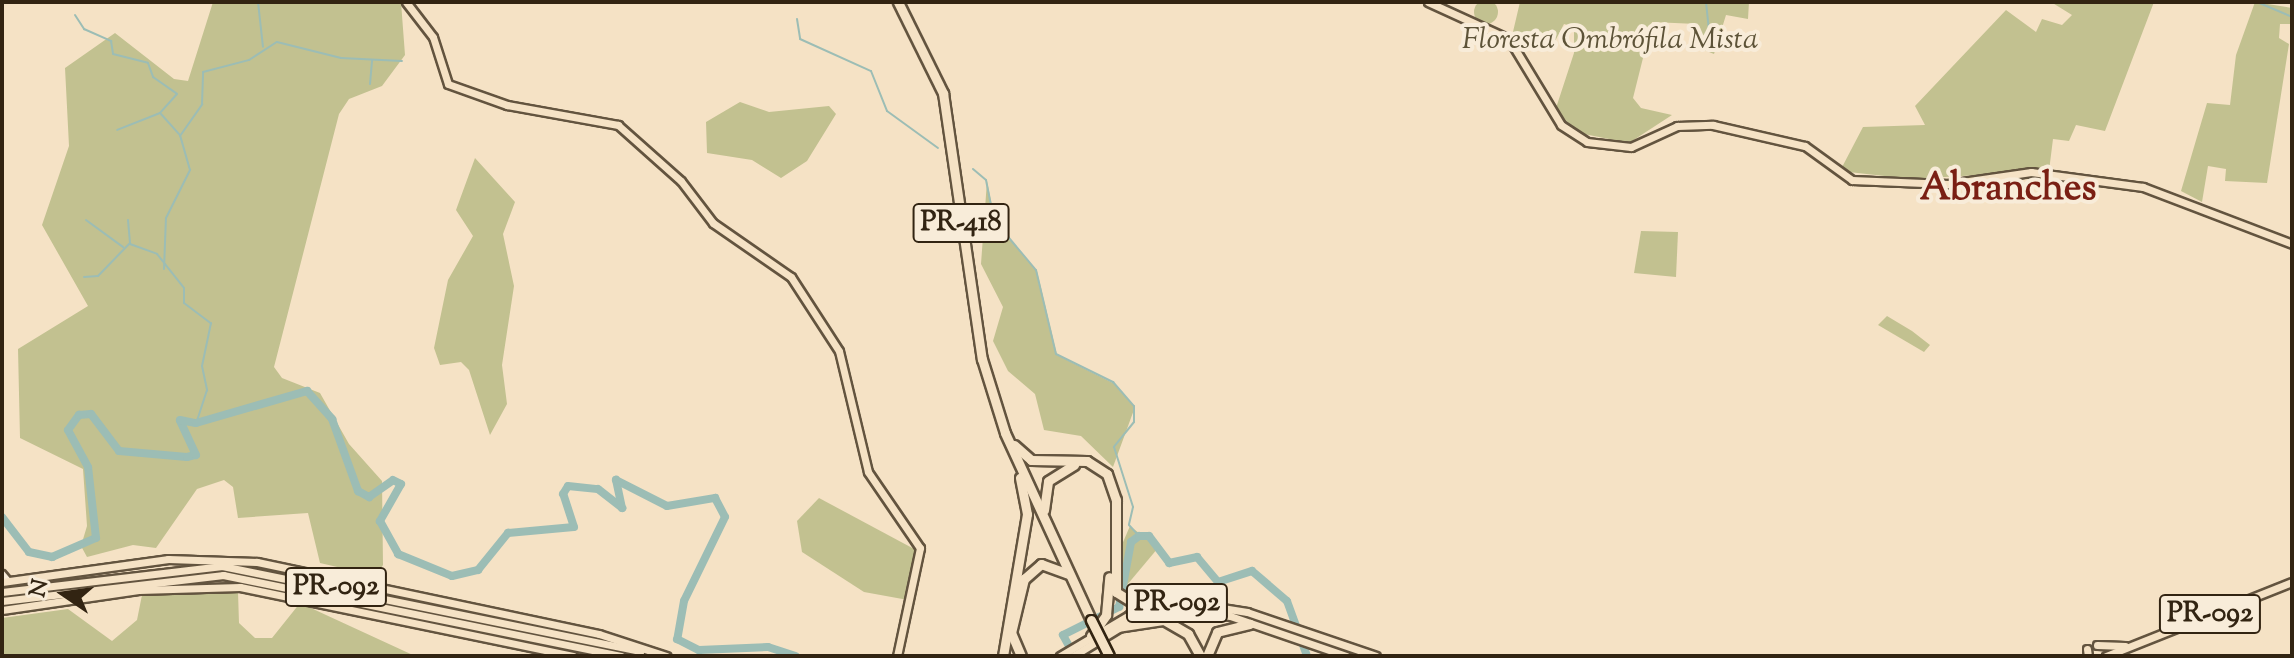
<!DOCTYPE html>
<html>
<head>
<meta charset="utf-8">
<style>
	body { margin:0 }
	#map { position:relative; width:2294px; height:658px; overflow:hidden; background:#f5e2c5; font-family:"Sorts Mill Goudy",serif }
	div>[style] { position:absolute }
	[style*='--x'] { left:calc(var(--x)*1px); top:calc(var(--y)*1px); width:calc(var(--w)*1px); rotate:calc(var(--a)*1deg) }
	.green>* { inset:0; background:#c2c190 }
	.round { border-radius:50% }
	.stream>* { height:2px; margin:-1px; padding:0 1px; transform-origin:1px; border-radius:1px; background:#9cbdb5 }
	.river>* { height:8px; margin:-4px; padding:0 4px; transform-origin:4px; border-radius:4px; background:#9cbdb5 }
	.roads { filter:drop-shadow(2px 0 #63543f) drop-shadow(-2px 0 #63543f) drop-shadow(0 2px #63543f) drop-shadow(0 -2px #63543f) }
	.minor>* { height:5px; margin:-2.5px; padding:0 2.5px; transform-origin:2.5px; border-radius:2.5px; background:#f8ecd9 }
	.major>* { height:7px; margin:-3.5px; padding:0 3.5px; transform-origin:3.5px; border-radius:3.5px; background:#f5e2c5 }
	.highway>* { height:9px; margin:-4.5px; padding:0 4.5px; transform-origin:4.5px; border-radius:4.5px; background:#f5e2c5 }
	.bridges { filter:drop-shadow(2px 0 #322412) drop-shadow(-2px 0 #322412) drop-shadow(0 2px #322412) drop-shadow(0 -2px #322412) }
	.highway-bridge>* { height:9px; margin:-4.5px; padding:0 4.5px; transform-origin:4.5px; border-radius:4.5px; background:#f5e2c5 }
	span { translate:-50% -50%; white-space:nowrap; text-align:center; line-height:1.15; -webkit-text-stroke:8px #f8ecd9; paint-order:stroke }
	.shield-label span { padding:2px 6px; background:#f8ecd9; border:2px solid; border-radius:6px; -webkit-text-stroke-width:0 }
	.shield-label { font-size:28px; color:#322412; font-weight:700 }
	.park-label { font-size:30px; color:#5d5338; font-style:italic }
	.district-label { font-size:38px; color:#7a1f14; font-weight:700 }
	.frame { position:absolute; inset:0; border:4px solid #322412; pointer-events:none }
	.north { position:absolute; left:24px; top:554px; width:80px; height:80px; -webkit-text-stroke:6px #f8ecd9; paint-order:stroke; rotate:283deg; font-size:22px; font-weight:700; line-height:32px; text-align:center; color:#322412 }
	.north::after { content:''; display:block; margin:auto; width:28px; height:36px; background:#322412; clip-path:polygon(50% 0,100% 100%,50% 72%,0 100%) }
</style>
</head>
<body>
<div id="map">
	<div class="green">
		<div class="round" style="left:1474px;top:0;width:24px;height:24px"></div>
		<div style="clip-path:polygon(213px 2px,401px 2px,405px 55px,382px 86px,349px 99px,339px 114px,274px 367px,282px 378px,320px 393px,349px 444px,382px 481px,383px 565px,376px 576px,320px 563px,308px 513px,238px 518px,233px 487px,224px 480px,197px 489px,156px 548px,133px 545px,87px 557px,81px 546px,87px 526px,83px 469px,20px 438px,18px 349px,88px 306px,42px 225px,69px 146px,65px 68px,115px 33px,174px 79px,188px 81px)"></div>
		<div style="clip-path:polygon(1520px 2px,1749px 2px,1748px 19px,1726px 15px,1714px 54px,1704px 50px,1697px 24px,1652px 22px,1633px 98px,1641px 108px,1672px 115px,1629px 143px,1574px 132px,1556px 108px,1574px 53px,1574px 27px,1564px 24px,1554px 43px,1524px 47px,1512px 36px)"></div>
		<div style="clip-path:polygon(2051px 2px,2154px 2px,2105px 131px,2076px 125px,2069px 141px,2053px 139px,2049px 171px,1911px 179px,1840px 171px,1863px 127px,1925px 125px,1915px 106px,2006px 10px,2036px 32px,2042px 19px,2062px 25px,2072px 15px)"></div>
		<div style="clip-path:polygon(2255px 2px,2292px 8px,2292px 24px,2280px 24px,2279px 38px,2289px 44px,2267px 183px,2225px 181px,2226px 169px,2208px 166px,2202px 202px,2181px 191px,2207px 103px,2230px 105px,2236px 55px)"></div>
		<div style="clip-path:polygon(740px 102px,769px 112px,829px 106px,836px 114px,807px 161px,781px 178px,752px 160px,707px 153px,706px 122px)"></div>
		<div style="clip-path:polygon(475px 158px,515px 202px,503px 234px,514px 286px,502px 365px,507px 404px,490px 435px,469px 370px,461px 362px,440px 365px,434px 348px,448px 280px,473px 236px,456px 210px)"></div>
		<div style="clip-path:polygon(987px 181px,995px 221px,1037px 271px,1057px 355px,1113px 383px,1135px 407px,1113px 467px,1081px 436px,1044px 430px,1035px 394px,1008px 371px,993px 341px,1003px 307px,981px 264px)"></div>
		<div style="clip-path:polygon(1641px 231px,1678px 232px,1676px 277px,1634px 273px)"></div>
		<div style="clip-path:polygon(1887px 316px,1912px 331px,1930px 345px,1924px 352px,1878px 325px)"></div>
		<div style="clip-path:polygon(819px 498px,916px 550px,908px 600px,864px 592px,802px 552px,797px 521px)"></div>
		<div style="clip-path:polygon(1130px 526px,1158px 548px,1127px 585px,1120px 582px,1117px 556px)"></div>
		<div style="clip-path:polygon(238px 592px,239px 623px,255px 638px,272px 638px,300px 603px,415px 656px,2px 656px,2px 618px,68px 609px,112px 641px,137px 620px,142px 595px)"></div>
	</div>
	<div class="stream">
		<div style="--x:258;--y:2;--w:45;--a:83.7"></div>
		<div style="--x:1706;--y:2;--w:29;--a:84"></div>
		<div style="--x:2257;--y:2;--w:38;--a:23"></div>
		<div style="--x:75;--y:15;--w:17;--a:57"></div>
		<div style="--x:84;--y:29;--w:30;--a:24"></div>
		<div style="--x:111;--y:41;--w:13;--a:81"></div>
		<div style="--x:113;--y:54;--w:36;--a:14"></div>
		<div style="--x:148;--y:63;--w:15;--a:70"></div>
		<div style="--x:153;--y:77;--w:29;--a:35"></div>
		<div style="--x:177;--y:94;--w:25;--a:132"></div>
		<div style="--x:160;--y:113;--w:46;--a:158.4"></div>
		<div style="--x:797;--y:19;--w:20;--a:81"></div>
		<div style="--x:800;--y:39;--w:78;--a:24.3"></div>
		<div style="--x:871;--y:71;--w:43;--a:68.2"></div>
		<div style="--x:887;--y:111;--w:63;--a:36"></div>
		<div style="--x:370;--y:84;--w:24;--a:-85"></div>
		<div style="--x:161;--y:114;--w:28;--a:48"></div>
		<div style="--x:973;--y:169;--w:17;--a:40"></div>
		<div style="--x:986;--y:180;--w:41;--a:78.7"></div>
		<div style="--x:994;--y:220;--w:65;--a:50"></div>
		<div style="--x:1036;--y:270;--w:86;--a:76.6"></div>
		<div style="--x:1056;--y:354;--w:64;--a:26.2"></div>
		<div style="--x:1113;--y:382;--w:32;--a:49"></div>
		<div style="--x:1134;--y:406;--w:16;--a:90"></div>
		<div style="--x:1134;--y:422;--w:32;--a:129"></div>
		<div style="--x:1114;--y:447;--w:63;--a:72.4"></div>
		<div style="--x:1133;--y:507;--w:18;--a:103"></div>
		<div style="--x:1129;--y:525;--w:15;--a:48"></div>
		<div style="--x:86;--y:220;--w:46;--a:36.1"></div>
		<div style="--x:128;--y:220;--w:24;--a:85"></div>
		<div style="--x:130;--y:244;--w:29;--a:20"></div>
		<div style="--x:157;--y:254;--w:43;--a:51.5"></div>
		<div style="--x:184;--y:288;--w:15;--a:90"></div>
		<div style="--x:184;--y:303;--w:34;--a:37"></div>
		<div style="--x:211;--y:323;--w:44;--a:101.8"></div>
		<div style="--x:202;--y:366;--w:25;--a:78"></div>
		<div style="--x:207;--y:390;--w:35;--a:108"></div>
		<div style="--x:164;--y:269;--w:51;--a:-87.8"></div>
		<div style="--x:166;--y:218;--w:54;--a:-63.4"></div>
		<div style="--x:190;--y:170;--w:35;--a:-106"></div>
		<div style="--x:180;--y:136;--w:39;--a:-55"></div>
		<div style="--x:202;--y:104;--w:32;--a:-88"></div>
		<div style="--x:203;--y:72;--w:48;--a:-14.6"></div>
		<div style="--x:249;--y:60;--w:33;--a:-33"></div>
		<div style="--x:277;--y:42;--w:66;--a:14"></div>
		<div style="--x:341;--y:58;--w:61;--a:2.8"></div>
		<div style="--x:84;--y:277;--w:14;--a:-4"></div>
		<div style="--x:98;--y:276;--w:45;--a:-45.9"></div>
	</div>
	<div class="river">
		<div style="--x:2;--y:517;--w:44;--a:52.4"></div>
		<div style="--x:29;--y:552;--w:24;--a:12"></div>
		<div style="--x:52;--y:557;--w:48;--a:-23.4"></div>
		<div style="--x:96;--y:538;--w:71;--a:-96.4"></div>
		<div style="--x:88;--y:467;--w:42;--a:-118.4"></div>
		<div style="--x:68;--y:430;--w:19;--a:-54"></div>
		<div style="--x:79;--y:415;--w:12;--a:-5"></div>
		<div style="--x:91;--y:414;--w:46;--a:52.9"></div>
		<div style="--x:119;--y:451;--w:68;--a:5"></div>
		<div style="--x:187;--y:457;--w:9;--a:-13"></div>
		<div style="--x:196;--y:455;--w:38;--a:-115"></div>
		<div style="--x:180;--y:420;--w:16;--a:11"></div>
		<div style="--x:196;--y:423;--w:116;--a:-16.1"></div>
		<div style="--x:307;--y:391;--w:38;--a:48"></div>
		<div style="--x:332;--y:419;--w:77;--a:70.1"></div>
		<div style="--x:358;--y:491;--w:13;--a:29"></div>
		<div style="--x:369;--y:497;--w:29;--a:-35"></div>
		<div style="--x:393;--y:480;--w:9;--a:27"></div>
		<div style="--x:401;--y:484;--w:43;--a:119.6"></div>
		<div style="--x:380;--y:521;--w:38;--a:61"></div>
		<div style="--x:398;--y:554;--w:58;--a:22.2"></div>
		<div style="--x:452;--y:576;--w:27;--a:-13"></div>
		<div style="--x:478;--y:570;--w:48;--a:-51"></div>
		<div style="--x:508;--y:533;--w:66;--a:-5.2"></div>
		<div style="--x:574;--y:527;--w:35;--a:-108"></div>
		<div style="--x:563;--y:494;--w:9;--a:-58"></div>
		<div style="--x:568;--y:486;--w:30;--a:6"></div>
		<div style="--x:598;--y:489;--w:31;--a:38"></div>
		<div style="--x:622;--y:508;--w:29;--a:-102"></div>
		<div style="--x:616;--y:480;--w:57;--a:27"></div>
		<div style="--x:667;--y:506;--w:49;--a:-9.5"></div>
		<div style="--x:715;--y:498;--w:21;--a:62"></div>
		<div style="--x:725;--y:517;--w:93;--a:116"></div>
		<div style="--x:684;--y:601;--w:39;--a:100"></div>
		<div style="--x:677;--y:639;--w:25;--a:27"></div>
		<div style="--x:699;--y:650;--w:69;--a:-2.5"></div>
		<div style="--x:768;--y:647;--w:29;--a:18"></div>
		<div style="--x:1074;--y:655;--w:23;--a:-119"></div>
		<div style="--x:1063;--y:635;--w:63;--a:-26.6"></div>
		<div style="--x:1119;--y:607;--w:66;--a:-79.5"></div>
		<div style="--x:1131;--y:542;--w:10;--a:-37"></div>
		<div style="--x:1139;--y:536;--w:10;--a:0"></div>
		<div style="--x:1149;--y:536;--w:34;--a:53"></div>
		<div style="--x:1169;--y:563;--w:29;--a:-12"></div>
		<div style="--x:1197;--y:557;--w:33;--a:50"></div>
		<div style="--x:1218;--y:582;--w:36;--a:-18"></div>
		<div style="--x:1252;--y:571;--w:46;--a:40.6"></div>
		<div style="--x:1287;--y:601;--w:59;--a:70"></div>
	</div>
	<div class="roads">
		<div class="minor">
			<div style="--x:2;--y:573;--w:11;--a:49"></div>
		</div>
		<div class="major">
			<div style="--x:406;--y:2;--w:44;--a:52.4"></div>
			<div style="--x:433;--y:37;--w:49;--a:72.3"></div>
			<div style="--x:448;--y:84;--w:63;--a:19.6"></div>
			<div style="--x:507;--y:105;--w:113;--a:10.2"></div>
			<div style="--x:618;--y:125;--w:84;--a:41.6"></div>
			<div style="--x:681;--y:181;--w:53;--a:52.7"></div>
			<div style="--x:713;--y:223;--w:95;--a:34.7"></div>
			<div style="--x:791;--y:277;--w:88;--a:57"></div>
			<div style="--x:839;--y:351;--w:124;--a:76.5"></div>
			<div style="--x:868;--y:472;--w:92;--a:55.6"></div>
			<div style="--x:920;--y:548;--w:110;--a:102"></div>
			<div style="--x:1428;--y:2;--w:89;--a:24.6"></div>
			<div style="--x:1509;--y:39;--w:100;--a:58.8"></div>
			<div style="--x:1561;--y:125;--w:31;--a:33"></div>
			<div style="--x:1587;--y:142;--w:44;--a:6.5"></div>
			<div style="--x:1631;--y:147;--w:51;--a:-24.5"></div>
			<div style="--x:1677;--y:126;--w:36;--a:-2"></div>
			<div style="--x:1713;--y:125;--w:94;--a:12.9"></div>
			<div style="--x:1805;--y:146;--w:58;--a:35.9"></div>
			<div style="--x:1852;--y:180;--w:96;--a:2.4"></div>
			<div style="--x:1948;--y:184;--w:84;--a:-8.2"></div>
			<div style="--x:2031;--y:172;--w:113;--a:7.6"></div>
			<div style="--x:2143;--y:187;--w:160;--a:20.9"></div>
			<div style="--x:2;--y:582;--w:168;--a:-7.9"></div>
			<div style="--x:168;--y:559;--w:89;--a:1.9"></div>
			<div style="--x:257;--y:562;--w:349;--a:11.9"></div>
			<div style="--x:599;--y:634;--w:71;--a:18.2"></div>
			<div style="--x:2;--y:592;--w:222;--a:-6.7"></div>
			<div style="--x:222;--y:566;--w:427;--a:11.5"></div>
			<div style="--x:2;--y:601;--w:223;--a:-6.7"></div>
			<div style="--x:223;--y:575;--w:406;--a:11.5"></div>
			<div style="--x:2;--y:610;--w:138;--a:-8.3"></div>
			<div style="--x:139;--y:590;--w:101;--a:-1.7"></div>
			<div style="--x:240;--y:587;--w:340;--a:11.7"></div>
			<div style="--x:2097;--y:645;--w:28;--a:2"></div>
			<div style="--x:2087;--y:649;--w:7;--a:82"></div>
			<div style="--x:1060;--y:656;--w:80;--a:-30.7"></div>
			<div style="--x:1129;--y:615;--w:57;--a:-13.3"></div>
			<div style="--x:1184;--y:602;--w:64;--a:9"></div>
			<div style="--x:1247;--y:612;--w:136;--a:18.8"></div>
			<div style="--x:1073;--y:656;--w:73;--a:-31.5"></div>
			<div style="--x:1135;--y:618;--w:39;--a:-15"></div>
			<div style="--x:1173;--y:608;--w:58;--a:8"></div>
			<div style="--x:1230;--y:616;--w:123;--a:19"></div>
			<div style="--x:2106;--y:656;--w:200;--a:-21.7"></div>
		</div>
		<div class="highway">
			<div style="--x:898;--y:2;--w:102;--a:63.7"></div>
			<div style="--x:943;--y:93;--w:269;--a:81.7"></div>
			<div style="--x:982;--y:359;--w:77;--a:72.7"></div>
			<div style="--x:1005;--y:433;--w:206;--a:65.3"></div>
			<div style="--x:1014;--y:445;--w:23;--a:41"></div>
			<div style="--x:1031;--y:460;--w:56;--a:1"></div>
			<div style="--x:1087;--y:461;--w:24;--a:33"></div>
			<div style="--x:1107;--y:474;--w:28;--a:71"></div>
			<div style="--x:1116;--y:500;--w:92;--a:90"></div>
			<div style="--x:1116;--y:592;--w:32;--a:32"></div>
			<div style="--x:1044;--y:510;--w:29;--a:-82"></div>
			<div style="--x:1048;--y:481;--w:31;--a:-32"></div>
			<div style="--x:1117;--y:627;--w:48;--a:-8.5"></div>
			<div style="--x:1164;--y:620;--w:28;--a:30"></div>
			<div style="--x:1188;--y:634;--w:25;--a:61"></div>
			<div style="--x:1091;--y:636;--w:26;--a:-54"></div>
			<div style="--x:1106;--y:615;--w:38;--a:-85"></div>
			<div style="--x:1003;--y:656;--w:144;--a:-80.4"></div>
			<div style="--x:1027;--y:514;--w:37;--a:-101"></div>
			<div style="--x:1021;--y:656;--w:25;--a:-113"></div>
			<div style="--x:1011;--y:633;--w:56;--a:-76.5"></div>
			<div style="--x:1024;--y:579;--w:23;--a:-41"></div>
			<div style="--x:1041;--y:564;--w:30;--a:20"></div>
			<div style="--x:1207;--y:656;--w:26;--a:-67"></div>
			<div style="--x:1217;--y:632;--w:34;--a:-14"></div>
		</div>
	</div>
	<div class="bridges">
		<div class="highway-bridge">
			<div style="--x:1091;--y:620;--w:40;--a:63.4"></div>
		</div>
	</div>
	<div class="shield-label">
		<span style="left:961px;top:223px">PR-418</span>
		<span style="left:336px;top:587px">PR-092</span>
		<span style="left:1177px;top:603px">PR-092</span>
		<span style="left:2210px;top:614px">PR-092</span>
	</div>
	<div class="park-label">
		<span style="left:1610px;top:41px">Floresta Ombrófila Mista</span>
	</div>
	<div class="district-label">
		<span style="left:2008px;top:191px">Abranches</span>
	</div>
	<div class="frame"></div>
	<div class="north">N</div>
</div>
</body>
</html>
